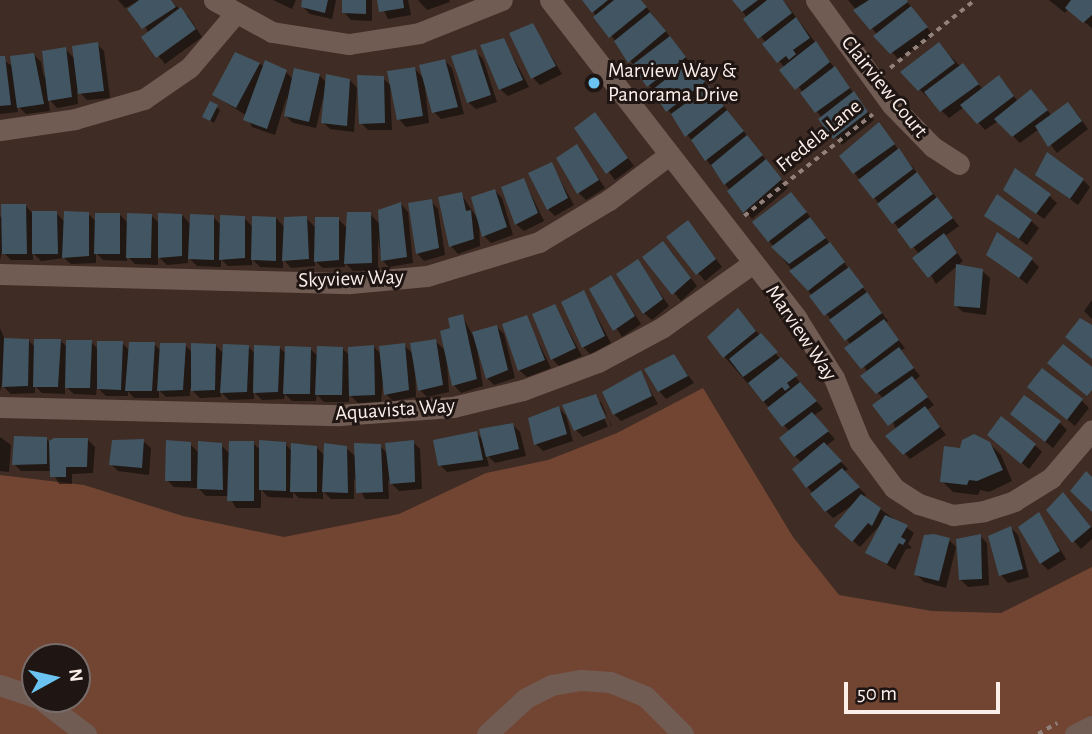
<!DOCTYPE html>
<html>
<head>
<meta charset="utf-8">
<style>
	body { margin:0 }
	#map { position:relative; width:1092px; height:734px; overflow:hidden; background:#3f2c24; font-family:"Alegreya Sans",sans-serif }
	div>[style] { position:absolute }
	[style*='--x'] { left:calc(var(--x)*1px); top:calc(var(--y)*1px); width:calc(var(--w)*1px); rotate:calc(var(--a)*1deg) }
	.green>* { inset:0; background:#724533 }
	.shadow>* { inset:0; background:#0007 }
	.building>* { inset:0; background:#415662 }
	.path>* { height:3.5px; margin-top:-1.75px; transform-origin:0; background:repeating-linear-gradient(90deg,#92817b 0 5px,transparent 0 10px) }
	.pedestrian>* { height:18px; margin:-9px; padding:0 9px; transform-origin:9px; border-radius:9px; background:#715c54 }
	.minor>* { height:21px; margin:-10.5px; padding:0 10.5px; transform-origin:10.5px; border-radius:10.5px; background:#715c54 }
	.tertiary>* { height:21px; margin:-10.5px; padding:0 10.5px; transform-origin:10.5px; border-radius:10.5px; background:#715c54 }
	.dots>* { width:19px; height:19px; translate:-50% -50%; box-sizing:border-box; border:4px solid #1f1613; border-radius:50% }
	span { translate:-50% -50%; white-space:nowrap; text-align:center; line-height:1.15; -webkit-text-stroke:6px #1f1613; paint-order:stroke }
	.poi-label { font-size:21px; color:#fceee9 }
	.left { translate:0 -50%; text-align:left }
	.street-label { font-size:21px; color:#fceee9 }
	.north { position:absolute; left:21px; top:643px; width:70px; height:70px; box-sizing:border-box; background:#1f1613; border:2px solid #776c69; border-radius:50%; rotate:82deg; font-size:19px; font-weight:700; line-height:28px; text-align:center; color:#fceee9 }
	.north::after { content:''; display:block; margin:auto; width:24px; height:32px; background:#6ac3f1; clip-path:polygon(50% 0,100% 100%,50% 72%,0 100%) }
	.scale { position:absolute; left:844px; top:682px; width:156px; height:32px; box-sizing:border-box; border:4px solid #fceee9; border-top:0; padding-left:9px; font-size:21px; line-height:24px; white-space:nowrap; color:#fceee9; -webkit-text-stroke:5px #1f1613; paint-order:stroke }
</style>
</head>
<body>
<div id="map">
	<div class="green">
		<div style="clip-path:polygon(evenodd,703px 388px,793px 537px,839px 595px,932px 611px,1001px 613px,1092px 567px,1092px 734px,0 734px,0 475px,84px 485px,183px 516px,284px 537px,399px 514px,486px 473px,548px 460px,617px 433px,703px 388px,35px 657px,77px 657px,77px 699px,35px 699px,35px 657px)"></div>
	</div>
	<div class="shadow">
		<div style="clip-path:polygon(118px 0,169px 0,188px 16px,202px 37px,165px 64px,143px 37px,148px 33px,137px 2px,125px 8px)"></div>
		<div style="clip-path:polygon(273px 0,296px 0,292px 9px)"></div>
		<div style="clip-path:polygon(304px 0,336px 0,332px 19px,310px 14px,302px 6px)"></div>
		<div style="clip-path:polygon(343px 0,372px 0,372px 21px,351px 20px,344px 12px)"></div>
		<div style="clip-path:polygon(379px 0,408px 0,411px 15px,388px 19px)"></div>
		<div style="clip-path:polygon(418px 0,449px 0,450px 2px,427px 10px)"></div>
		<div style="clip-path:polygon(584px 0,641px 0,788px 188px,752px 219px)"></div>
		<div style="clip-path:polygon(734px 0,783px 0,874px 120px,842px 145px)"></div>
		<div style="clip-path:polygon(848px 0,906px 0,933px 35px,899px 60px)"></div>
		<div style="clip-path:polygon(1049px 0,1092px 0,1092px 28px,1068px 9px,1065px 13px)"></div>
		<div style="clip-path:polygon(533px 26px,562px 74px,540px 85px,533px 78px)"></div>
		<div style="clip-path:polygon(504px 40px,529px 87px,508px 96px,500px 89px)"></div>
		<div style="clip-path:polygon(97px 44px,104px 51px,110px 98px,87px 100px,77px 90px,78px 104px,57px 108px,48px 98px,50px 111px,26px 114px,17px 105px,18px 112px,0 114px,0 58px,14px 67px,34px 55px,41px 62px,44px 77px,65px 49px,76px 60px)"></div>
		<div style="clip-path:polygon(475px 51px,483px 59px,497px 102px,476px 109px,468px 102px)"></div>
		<div style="clip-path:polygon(946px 52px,983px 89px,1006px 85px,1018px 102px,1038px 99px,1052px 116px,1075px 111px,1088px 129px,1057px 153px,1039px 129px,1020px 143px,998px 121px,985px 130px,964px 107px,949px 118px,902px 72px)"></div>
		<div style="clip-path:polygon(445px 61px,452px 68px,464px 114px,441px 119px,434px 112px)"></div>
		<div style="clip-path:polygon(259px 64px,286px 72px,293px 79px,319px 75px,327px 83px,350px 80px,357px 88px,354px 132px,330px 129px,323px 122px,323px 98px,316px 128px,293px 123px,286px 116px,287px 96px,275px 135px,252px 127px,247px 116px,214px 95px)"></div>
		<div style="clip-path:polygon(415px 69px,424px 79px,429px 123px,406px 127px,399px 119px,390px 88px,392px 130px,368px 130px,361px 123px,383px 78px,392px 87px)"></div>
		<div style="clip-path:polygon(211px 103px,220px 110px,214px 123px,204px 117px)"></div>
		<div style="clip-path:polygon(595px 115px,634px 166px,615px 180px,576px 129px)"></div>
		<div style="clip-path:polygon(879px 125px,959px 226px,945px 236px,963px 261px,936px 284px,919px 254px,841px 156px)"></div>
		<div style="clip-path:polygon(577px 147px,605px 188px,586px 200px,579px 193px)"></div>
		<div style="clip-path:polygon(551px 164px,574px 205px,555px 216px,548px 209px)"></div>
		<div style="clip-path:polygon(1037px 175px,1083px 180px,1090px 187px,1078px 205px)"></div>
		<div style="clip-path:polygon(524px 180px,544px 221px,524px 231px,516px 224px)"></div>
		<div style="clip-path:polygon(1005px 190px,1049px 196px,1057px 203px,1044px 219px)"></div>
		<div style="clip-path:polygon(495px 191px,502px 198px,513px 235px,491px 243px,484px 236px)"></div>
		<div style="clip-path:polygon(461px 194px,479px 221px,480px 246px,458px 254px,451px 246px)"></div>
		<div style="clip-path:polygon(431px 201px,438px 209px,445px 255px,424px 261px,417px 253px)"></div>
		<div style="clip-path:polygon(798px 201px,888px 321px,885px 323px,905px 348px,900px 351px,920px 376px,914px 381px,934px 405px,927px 410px,946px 435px,910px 459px,888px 436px,896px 430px,884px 399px,862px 377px,868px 373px,851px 345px,769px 241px)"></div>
		<div style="clip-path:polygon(401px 204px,408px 212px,413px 263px,389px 267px,382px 260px,378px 238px,378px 270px,353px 271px,345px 263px,345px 267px,323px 268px,315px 261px,315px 266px,291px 268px,283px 259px,283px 268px,260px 267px,252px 259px,252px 265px,228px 266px,221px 259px,221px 267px,197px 266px,188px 257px,188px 263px,167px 265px,158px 256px,158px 265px,135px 264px,127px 256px,127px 261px,103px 260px,96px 253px,96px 263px,71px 264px,64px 258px,41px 261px,33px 253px,33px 260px,11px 260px,2px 251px,0 260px,0 216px,3px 220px,26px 206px,32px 213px,56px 213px,65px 222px,88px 214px,97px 222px,120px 215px,128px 223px,151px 215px,160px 224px,182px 215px,191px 225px,213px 217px,222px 226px,244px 218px,254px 228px,276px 218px,285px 228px,306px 218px,316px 228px,338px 219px,348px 229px,370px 214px,380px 224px,392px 211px,391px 205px)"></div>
		<div style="clip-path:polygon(987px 216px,1031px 221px,1039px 228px,1027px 245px)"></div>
		<div style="clip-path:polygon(688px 222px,722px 267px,705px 281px,668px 238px)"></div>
		<div style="clip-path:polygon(670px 250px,697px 286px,681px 301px,645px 258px)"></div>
		<div style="clip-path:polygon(988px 254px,1032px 260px,1039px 267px,1027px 284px)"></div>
		<div style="clip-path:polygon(638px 262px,669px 306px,652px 320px,644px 313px)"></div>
		<div style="clip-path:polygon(982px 271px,990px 278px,986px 315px,963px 312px,955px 305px)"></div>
		<div style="clip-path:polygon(611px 277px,641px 324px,622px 337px,591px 289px)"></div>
		<div style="clip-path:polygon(584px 293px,611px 343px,590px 354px,583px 347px)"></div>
		<div style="clip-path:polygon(1092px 300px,1092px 319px,1084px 311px)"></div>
		<div style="clip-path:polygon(555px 306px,582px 356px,559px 366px,552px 359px)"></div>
		<div style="clip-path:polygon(462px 316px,472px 334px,497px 327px,504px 334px,515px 378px,494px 385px,487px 378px,475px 337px,483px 386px,461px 393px,454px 385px,453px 329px)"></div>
		<div style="clip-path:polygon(526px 317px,551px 368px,527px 377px,519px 370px)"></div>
		<div style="clip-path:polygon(745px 318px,823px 409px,813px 416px,835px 439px,826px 446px,848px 469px,844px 472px,866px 495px,863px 497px,914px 533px,908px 544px,912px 548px,906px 549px,895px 570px,868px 552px,881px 524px,860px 547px,844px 533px,853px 505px,833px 518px,826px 511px,794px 469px,802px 463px,795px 456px,790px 432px,724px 356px)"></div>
		<div style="clip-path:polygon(0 328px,5px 340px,28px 340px,35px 347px,61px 341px,67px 347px,91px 342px,99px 350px,122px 343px,130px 351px,154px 344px,161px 351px,185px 345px,193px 353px,216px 346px,224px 354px,248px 347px,256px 354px,279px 347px,287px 355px,310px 349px,318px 356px,342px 348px,350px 356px,374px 347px,382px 355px,404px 345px,414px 355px,435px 341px,446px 351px,449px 392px,427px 397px,420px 390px,415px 364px,416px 397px,393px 401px,386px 394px,384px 372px,381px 402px,358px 403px,349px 394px,349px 402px,324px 402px,317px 395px,316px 401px,292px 401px,285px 394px,284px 399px,262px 400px,254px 392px,254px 399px,229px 400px,221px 392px,221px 397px,200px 398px,190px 388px,190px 396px,166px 397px,159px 390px,159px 398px,134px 398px,128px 391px,128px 396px,106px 396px,97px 387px,96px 395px,74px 394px,65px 386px,65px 394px,42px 393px,35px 386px,35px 393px,11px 394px,2px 385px,0 391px)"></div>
		<div style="clip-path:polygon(674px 356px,694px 383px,666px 399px,659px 391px)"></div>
		<div style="clip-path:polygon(640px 373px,658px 404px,621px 421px,614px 414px)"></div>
		<div style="clip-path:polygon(1037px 395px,1082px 401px,1089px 408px,1075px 426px)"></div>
		<div style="clip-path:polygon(evenodd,595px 396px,612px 425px,583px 437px,576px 430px,595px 396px,597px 402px,601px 402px,611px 425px,608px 427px,597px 402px)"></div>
		<div style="clip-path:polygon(559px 408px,566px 416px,573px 441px,543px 451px,536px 444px)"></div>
		<div style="clip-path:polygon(1020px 421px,1060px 423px,1067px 430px,1053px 448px)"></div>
		<div style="clip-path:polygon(513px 425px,520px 432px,526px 456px,495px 463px,486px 454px,489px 466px,447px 472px,440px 465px,476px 433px,484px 441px)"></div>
		<div style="clip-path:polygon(0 437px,11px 445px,9px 472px,0 471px)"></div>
		<div style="clip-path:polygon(46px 439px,50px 443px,87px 439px,95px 447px,93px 473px,72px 474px,72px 484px,59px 484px,52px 471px,21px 471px,14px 464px)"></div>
		<div style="clip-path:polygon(143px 441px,151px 448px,149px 475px,118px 471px,111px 464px)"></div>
		<div style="clip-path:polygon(413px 442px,420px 449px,422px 489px,399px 491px,388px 480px,389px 499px,365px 499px,354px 478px,354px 499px,331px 499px,323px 491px,323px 499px,299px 498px,293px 492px,293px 498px,268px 497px,261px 489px,261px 508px,236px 508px,229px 496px,206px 496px,198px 488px,174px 487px,167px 480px,190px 444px,199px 453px,221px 445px,230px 454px,253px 443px,261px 451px,285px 444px,293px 452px,316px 447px,325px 456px,346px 448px,357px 458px,380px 446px,388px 454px)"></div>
		<div style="clip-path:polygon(996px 442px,1035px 445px,1042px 452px,1029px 469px)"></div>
		<div style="clip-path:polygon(989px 443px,1001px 455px,1012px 481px,989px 492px,980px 490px,978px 495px,953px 492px,942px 481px,961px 450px)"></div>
		<div style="clip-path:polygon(1071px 502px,1092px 528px,1092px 539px,1081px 549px,1074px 541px)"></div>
		<div style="clip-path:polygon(1039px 515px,1066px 559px,1048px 570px,1041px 563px)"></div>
		<div style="clip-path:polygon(1011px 528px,1018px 535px,1029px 577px,1008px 583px,1001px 575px)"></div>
		<div style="clip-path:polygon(980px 536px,987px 543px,989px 585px,968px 587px,960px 579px)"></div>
		<div style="clip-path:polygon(949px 540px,956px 547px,946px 588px,924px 582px,916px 574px)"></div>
	</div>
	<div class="building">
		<div style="clip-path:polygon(139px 0,171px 0,176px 7px,142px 29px,127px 9px)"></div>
		<div style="clip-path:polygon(302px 0,328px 0,325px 13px,301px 7px)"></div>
		<div style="clip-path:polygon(342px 0,366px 0,366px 14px,342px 13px)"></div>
		<div style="clip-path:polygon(377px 0,403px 0,404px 8px,379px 12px)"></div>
		<div style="clip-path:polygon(582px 0,608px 0,592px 13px)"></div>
		<div style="clip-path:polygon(614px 0,641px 0,647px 7px,609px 38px,593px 17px)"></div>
		<div style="clip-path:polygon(732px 0,758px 0,742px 12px)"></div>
		<div style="clip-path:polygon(767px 0,783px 0,792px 13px,758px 39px,743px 19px)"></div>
		<div style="clip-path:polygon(869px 0,907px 0,908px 2px,870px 30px,853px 10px)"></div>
		<div style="clip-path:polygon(1071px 0,1092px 0,1092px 15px,1083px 23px,1065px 8px)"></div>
		<div style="clip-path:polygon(911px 6px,928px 27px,890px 54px,873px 36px)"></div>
		<div style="clip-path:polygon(181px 7px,196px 29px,156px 58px,141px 37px)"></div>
		<div style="clip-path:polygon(650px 12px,666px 31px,628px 63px,614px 41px)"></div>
		<div style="clip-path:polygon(796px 17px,810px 38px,793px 50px,796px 54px,789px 60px,786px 56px,777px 63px,762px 44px)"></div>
		<div style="clip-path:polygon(533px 23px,556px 66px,531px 79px,509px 33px)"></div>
		<div style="clip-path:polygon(670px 36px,686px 57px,647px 87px,632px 65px)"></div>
		<div style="clip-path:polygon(504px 38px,523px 80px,499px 90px,480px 45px)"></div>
		<div style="clip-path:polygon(816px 41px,830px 62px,795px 90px,779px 70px)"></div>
		<div style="clip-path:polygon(98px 42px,104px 91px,78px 94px,72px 46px)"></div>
		<div style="clip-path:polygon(939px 42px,955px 63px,918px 91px,900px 72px)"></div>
		<div style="clip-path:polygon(66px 47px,72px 97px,48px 101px,42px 51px)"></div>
		<div style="clip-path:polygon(476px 49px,491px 95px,467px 103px,451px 56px)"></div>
		<div style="clip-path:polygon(235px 52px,260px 63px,236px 108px,212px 95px)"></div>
		<div style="clip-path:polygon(34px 53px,44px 104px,17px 108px,10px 56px)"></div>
		<div style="clip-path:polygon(0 56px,5px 56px,11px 105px,0 106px)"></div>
		<div style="clip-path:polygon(445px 59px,458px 107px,432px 113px,419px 65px)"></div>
		<div style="clip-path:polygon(265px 60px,287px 70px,267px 129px,243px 120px)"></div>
		<div style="clip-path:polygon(689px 61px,705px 82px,666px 112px,652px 90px)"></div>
		<div style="clip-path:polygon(963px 63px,979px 84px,940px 112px,924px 92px)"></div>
		<div style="clip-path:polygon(835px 66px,850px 88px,815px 113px,800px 93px)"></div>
		<div style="clip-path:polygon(415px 67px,423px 116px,397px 120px,387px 71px)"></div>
		<div style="clip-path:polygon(294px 68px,320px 74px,309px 122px,284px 116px)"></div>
		<div style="clip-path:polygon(326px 74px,350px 79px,347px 126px,321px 123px)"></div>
		<div style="clip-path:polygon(357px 75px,384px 76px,385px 123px,359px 124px)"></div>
		<div style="clip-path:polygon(999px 75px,1014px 96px,977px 124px,960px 105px)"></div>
		<div style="clip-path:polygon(709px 86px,724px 106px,685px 137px,671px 114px)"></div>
		<div style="clip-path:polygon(1031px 89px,1048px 110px,1012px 137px,994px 119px)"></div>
		<div style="clip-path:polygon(854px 91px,868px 112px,833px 139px,818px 119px)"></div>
		<div style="clip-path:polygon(210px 101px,218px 105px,210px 121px,202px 117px)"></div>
		<div style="clip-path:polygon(1068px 102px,1082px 121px,1048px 147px,1035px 126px)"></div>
		<div style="clip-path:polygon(727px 110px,744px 131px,705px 161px,691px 140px)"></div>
		<div style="clip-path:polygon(595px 112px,628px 158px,606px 174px,574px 128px)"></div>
		<div style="clip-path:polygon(879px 122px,895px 144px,853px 174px,839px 156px)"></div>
		<div style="clip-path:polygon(747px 135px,763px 155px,724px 185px,711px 165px)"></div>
		<div style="clip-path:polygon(577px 144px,599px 180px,577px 194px,556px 158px)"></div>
		<div style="clip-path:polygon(899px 148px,913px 169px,873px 199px,858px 180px)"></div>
		<div style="clip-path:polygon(1047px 152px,1084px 179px,1070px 199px,1035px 175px)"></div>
		<div style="clip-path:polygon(766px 159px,782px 179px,743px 213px,727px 191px)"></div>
		<div style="clip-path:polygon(552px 162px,568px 198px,547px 210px,528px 173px)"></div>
		<div style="clip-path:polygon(1015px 168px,1051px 194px,1036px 214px,1003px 190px)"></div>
		<div style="clip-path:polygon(917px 172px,933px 194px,892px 224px,877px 204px)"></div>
		<div style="clip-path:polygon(524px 178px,538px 213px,515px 225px,501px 187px)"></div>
		<div style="clip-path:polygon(495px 189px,507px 227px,482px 237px,471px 197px)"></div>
		<div style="clip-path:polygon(462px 192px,466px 211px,471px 210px,474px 239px,449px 247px,438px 197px)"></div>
		<div style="clip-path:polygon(791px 192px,807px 212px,768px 242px,752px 222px)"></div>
		<div style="clip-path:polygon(997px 194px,1032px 220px,1019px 239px,984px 216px)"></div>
		<div style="clip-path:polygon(937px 197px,953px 218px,911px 249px,897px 230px)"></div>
		<div style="clip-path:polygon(432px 199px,439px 248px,416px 254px,408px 203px)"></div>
		<div style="clip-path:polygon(401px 202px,407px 257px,381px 261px,378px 210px)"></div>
		<div style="clip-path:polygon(1px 204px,26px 204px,27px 254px,2px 254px)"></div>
		<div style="clip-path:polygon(32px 211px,57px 211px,58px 254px,32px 254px)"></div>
		<div style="clip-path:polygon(64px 211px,89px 212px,89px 256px,62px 258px)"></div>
		<div style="clip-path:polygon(347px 212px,371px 212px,372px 263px,344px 264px)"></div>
		<div style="clip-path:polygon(95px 213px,120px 213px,120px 254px,94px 254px)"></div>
		<div style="clip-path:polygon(127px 213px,152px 214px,151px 258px,126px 258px)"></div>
		<div style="clip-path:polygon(158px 213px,182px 214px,182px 256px,158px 258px)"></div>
		<div style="clip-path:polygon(190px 214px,214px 215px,214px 260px,188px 259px)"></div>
		<div style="clip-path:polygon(220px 215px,245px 216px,245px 258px,219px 260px)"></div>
		<div style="clip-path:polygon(252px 216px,276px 217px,276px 261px,251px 260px)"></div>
		<div style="clip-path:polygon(307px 216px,309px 259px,282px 261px,284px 217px)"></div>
		<div style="clip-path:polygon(315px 217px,339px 217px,339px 260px,314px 262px)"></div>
		<div style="clip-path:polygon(810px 217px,826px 238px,789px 264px,771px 247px)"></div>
		<div style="clip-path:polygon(688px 220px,716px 259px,696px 275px,666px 237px)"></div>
		<div style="clip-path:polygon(997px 232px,1033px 258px,1019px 278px,986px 255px)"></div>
		<div style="clip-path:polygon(944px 233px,957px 253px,928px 278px,912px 258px)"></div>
		<div style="clip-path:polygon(663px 241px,691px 278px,672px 295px,642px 257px)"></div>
		<div style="clip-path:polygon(830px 242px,845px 262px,808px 291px,789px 271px)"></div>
		<div style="clip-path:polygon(638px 259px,663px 299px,643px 314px,616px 274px)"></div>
		<div style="clip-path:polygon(956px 264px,983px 269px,980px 308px,954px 306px)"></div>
		<div style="clip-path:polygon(849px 267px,864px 287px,824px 316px,809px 296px)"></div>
		<div style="clip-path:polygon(611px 275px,635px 316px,613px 331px,589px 289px)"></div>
		<div style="clip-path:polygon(584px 290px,605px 336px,582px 348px,561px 302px)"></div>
		<div style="clip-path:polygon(867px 292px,882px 313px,845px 341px,829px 320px)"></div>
		<div style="clip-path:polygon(555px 304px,576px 348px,551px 360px,532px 314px)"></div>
		<div style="clip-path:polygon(738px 308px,756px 331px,723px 358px,707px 337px)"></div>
		<div style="clip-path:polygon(463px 314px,477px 379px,452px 386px,440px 331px,450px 328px,448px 318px)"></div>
		<div style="clip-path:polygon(527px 315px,545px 360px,518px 371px,502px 324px)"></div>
		<div style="clip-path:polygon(1080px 318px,1092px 325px,1092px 359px,1065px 337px)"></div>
		<div style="clip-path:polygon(884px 319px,899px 340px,861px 369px,844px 348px)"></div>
		<div style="clip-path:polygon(497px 325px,508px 370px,486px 379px,472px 332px)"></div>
		<div style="clip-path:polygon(761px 333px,778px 352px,743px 377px,729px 359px)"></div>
		<div style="clip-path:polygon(4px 338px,29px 339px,28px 386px,2px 387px)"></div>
		<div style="clip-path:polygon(34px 339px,61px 339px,58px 387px,33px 387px)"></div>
		<div style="clip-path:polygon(436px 339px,443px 385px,418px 391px,410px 343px)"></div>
		<div style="clip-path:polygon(66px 340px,92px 340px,90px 388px,65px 388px)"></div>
		<div style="clip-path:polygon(97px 341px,123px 341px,121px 390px,97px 389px)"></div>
		<div style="clip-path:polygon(129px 342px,155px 342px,152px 391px,125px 391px)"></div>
		<div style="clip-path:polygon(160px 343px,186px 343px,183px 390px,157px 391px)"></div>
		<div style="clip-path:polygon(191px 343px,216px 344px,215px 390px,191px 391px)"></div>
		<div style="clip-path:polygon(405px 343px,409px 390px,384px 395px,379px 346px)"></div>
		<div style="clip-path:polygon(223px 344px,249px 345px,247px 392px,220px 393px)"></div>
		<div style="clip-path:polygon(1063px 344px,1092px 367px,1092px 390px,1087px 396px,1047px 363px)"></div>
		<div style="clip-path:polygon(254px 345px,280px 346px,278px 392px,253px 393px)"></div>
		<div style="clip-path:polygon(374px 345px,375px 395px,349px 396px,348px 347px)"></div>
		<div style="clip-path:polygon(285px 346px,311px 347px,310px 394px,283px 394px)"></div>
		<div style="clip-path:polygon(317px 346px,343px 347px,342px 395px,315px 395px)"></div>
		<div style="clip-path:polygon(899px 347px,914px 368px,876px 394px,860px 376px)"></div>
		<div style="clip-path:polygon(674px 354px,688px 376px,658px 392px,644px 369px)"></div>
		<div style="clip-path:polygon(781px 357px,798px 375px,787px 383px,790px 387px,785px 391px,782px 387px,763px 402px,748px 383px)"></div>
		<div style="clip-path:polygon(1042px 368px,1083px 399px,1067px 420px,1027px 387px)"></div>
		<div style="clip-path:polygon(641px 370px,652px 396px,613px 415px,602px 392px)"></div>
		<div style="clip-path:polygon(912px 376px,928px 397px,888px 426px,872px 405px)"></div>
		<div style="clip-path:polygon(800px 382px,817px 401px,782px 427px,767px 408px)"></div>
		<div style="clip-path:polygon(596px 394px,606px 418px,574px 431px,562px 405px)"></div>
		<div style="clip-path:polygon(1024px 395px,1061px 421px,1045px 442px,1010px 414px)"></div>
		<div style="clip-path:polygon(559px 406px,567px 434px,534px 445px,528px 418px)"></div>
		<div style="clip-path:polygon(925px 406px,940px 427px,903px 455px,885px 436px)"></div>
		<div style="clip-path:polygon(812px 412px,829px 431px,794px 457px,779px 438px)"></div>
		<div style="clip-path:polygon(1001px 416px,1036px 444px,1021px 464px,987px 435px)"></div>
		<div style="clip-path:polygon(513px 423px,519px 449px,486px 457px,479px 429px)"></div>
		<div style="clip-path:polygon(477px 431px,483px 460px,438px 466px,433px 440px)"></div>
		<div style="clip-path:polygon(974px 434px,990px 442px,1003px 470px,977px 481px,969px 480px,967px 485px,940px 482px,944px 446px,960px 448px,962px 440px)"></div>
		<div style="clip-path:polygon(14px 436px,47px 437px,47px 464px,12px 465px)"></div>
		<div style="clip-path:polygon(54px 438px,88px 438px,87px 467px,66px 467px,66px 477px,50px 477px,49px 441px)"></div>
		<div style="clip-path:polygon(144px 439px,142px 468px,109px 465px,112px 440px)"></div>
		<div style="clip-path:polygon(166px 440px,191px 442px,191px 481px,165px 481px)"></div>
		<div style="clip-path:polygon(259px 440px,286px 442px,286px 491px,259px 490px)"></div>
		<div style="clip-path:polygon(414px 440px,415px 482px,390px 484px,385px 443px)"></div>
		<div style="clip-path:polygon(198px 441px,222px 443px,223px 490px,197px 489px)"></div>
		<div style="clip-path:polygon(229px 441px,254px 441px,254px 501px,227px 501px)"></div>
		<div style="clip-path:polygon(824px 442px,842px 461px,806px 488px,792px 469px)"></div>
		<div style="clip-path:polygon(291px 443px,317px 446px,317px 492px,290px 492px)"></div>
		<div style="clip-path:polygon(324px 443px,347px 446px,348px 493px,322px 492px)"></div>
		<div style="clip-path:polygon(354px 443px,381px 444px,383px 492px,356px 493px)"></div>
		<div style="clip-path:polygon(842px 468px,860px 487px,825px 512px,810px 494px)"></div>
		<div style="clip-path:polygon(1086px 471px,1092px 477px,1092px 512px,1070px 491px)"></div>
		<div style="clip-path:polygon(1063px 492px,1091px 527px,1072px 543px,1046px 510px)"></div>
		<div style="clip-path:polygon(861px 494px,881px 508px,872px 526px,868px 523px,852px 542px,834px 526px)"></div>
		<div style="clip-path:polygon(1039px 512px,1060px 551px,1040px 564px,1018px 527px)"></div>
		<div style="clip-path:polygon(885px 515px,908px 525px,901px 537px,906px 540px,903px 545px,899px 543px,887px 564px,865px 553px)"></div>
		<div style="clip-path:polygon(1011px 526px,1023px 569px,999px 576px,988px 536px)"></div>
		<div style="clip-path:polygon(934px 534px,950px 538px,939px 581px,914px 575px,924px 535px)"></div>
		<div style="clip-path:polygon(981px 534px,982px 579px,959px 580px,956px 539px)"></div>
	</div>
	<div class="path">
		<div style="--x:890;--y:68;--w:109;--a:-38.7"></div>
		<div style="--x:744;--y:216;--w:164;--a:-38.3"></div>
		<div style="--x:1038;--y:734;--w:22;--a:-30"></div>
	</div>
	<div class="pedestrian">
		<div style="--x:1074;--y:734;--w:20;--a:-27"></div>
	</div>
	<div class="minor">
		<div style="--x:550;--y:0;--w:403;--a:52.2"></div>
		<div style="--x:797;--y:319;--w:70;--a:57.9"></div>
		<div style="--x:834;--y:378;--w:69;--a:67.9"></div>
		<div style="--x:860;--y:442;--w:57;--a:53.5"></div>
		<div style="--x:894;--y:488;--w:30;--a:33"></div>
		<div style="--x:919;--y:504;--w:36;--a:18"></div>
		<div style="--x:953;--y:515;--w:31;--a:-7"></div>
		<div style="--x:984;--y:511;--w:32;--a:-18"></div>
		<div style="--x:1014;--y:501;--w:44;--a:-31.9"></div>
		<div style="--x:1051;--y:478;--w:63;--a:-49.5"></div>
		<div style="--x:816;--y:0;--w:130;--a:54.1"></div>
		<div style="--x:892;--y:105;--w:59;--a:45.7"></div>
		<div style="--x:933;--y:147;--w:31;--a:33"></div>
		<div style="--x:0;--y:130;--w:76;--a:-8.3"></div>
		<div style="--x:75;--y:119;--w:72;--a:-16.2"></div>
		<div style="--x:144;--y:99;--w:56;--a:-34.8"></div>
		<div style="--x:190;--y:67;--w:70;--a:-49.7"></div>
		<div style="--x:0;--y:274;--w:350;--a:1.5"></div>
		<div style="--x:350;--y:283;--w:77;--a:-5.2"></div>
		<div style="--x:427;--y:276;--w:117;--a:-16.9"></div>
		<div style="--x:539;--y:242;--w:82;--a:-31"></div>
		<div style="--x:609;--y:200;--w:76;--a:-37"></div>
		<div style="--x:0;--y:407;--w:339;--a:1.4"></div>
		<div style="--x:339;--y:415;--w:114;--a:-4"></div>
		<div style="--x:453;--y:407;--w:72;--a:-13.7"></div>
		<div style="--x:523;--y:390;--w:80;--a:-20.5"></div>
		<div style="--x:598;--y:362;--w:74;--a:-28.3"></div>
		<div style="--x:663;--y:327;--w:110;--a:-35.4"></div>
		<div style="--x:0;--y:685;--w:37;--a:19"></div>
		<div style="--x:40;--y:699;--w:58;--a:37.3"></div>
		<div style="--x:487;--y:734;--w:53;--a:-42.7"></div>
		<div style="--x:526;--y:698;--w:29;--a:-27"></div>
		<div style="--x:552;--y:685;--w:29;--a:-10"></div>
		<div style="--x:581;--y:680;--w:29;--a:4"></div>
		<div style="--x:610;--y:682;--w:38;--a:22"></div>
		<div style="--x:645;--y:696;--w:54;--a:45"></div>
	</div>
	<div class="tertiary">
		<div style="--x:214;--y:0;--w:66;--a:28.9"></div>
		<div style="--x:272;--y:32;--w:78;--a:8.9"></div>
		<div style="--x:349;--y:44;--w:71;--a:-8.9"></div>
		<div style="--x:419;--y:33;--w:89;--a:-21.7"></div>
	</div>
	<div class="dots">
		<div style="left:594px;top:83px;background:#6ac3f1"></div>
	</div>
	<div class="poi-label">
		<span class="left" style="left:608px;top:83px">Marview Way &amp;<br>Panorama Drive</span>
	</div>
	<div class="street-label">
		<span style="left:884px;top:87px;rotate:51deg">Clairview Court</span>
		<span style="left:819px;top:136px;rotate:-39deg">Fredela Lane</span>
		<span style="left:351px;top:279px;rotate:-2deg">Skyview Way</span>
		<span style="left:801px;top:333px;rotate:56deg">Marview Way</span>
		<span style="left:395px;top:410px;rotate:-4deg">Aquavista Way</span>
	</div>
	<div class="north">N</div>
	<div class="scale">50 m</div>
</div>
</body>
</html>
